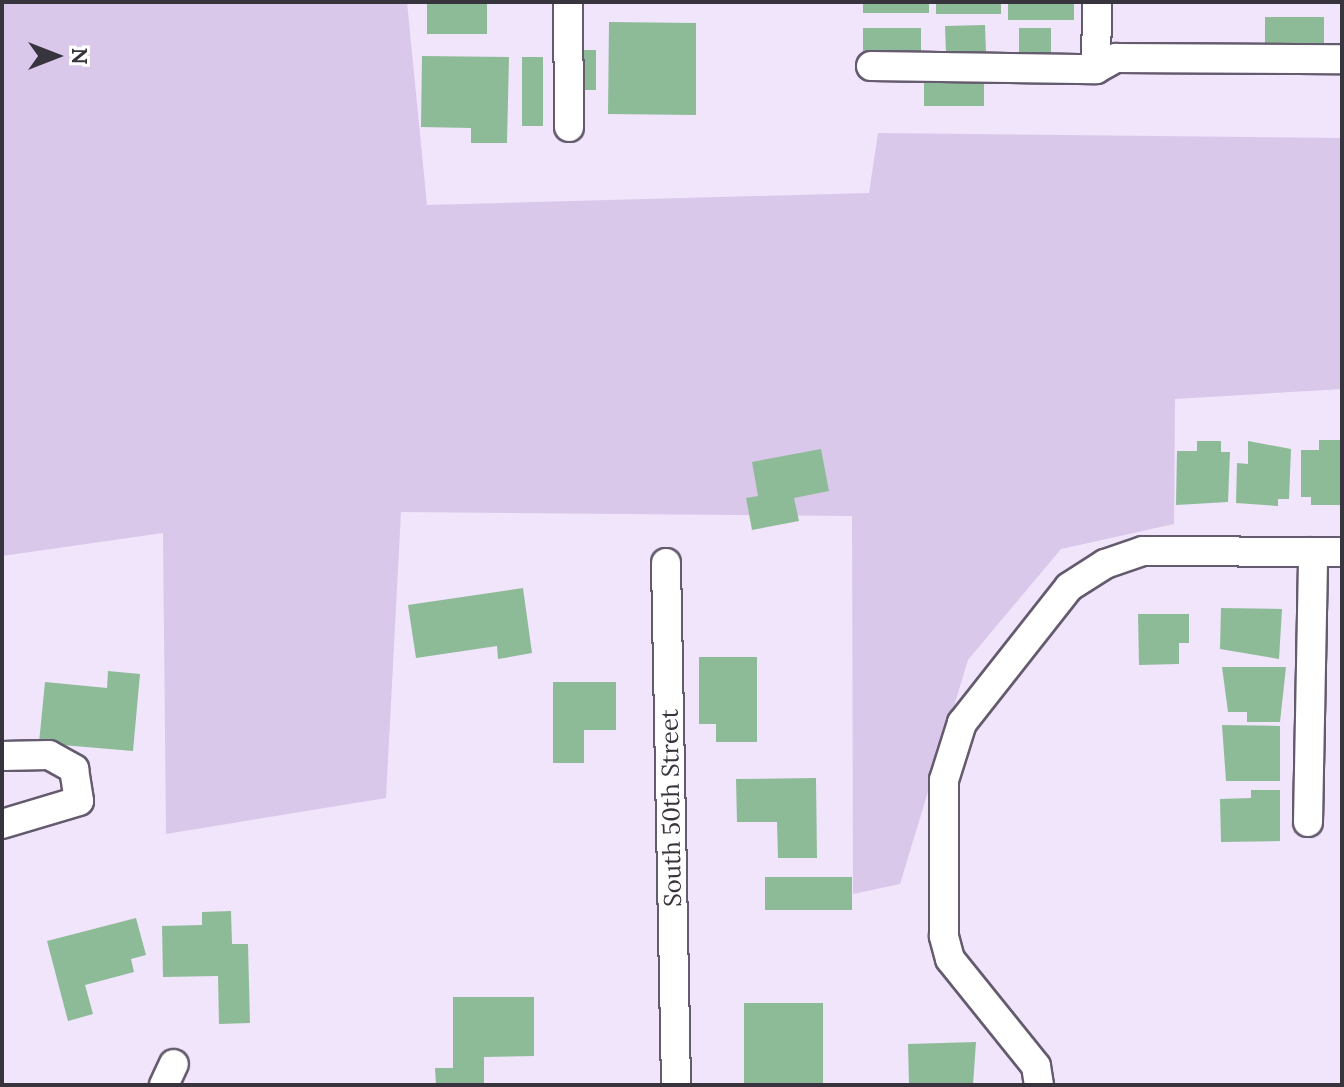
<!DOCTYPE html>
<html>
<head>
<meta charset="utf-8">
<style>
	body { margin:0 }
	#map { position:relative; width:1344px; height:1087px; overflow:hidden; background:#f0e5fb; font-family:Lora,serif }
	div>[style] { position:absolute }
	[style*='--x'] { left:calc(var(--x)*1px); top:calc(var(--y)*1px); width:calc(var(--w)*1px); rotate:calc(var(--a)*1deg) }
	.green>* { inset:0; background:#dac8eb }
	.building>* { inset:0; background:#8ebb97 }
	.roads { filter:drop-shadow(2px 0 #655b6e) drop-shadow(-2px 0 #655b6e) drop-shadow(0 2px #655b6e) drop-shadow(0 -2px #655b6e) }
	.minor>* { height:28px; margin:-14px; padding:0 14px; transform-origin:14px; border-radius:14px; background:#fff }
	span { translate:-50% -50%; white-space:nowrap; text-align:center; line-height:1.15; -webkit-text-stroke:6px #fff; paint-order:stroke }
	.street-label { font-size:24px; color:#38343d }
	.frame { position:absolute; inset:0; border:4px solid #38343d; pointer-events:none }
	.north { position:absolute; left:16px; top:16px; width:80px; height:80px; -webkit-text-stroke:6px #fff; paint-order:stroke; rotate:90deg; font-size:22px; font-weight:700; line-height:32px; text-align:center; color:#38343d }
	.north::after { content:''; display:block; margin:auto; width:28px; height:36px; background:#38343d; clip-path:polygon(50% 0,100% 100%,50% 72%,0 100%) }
</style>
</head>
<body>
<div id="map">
	<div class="green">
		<div style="clip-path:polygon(2px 2px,407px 2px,427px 205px,869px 193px,878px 133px,1342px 138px,1342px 389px,1175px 399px,1174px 524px,1061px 549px,968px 660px,900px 884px,853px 894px,852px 516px,401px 512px,386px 798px,166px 834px,163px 533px,2px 556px)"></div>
	</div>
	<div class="building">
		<div style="clip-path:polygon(427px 2px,487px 2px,487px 34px,427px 34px)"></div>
		<div style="clip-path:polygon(863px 2px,929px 2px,929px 13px,863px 13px)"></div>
		<div style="clip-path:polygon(936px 2px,1001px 2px,1001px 14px,936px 14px)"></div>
		<div style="clip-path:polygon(1008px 2px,1074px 2px,1074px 20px,1008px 20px)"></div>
		<div style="clip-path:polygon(1265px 17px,1324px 17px,1324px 43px,1265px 43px)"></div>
		<div style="clip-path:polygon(609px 22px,696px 23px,696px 115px,608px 114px)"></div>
		<div style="clip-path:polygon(985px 25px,986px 53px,946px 53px,945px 26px)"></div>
		<div style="clip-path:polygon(863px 28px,921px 28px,921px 53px,863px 53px)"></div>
		<div style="clip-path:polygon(1019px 28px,1051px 28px,1051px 55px,1019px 55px)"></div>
		<div style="clip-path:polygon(578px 50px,596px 50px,596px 90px,578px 90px)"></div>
		<div style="clip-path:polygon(422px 56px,509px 57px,507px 143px,471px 143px,471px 128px,421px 127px)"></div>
		<div style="clip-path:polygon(522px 57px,543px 57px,543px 126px,522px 126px)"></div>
		<div style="clip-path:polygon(924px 81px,984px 81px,984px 106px,924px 106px)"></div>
		<div style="clip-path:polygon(1319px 440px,1341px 440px,1342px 505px,1311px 505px,1311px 497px,1301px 497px,1301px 450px,1319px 450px)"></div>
		<div style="clip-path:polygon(1197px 441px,1221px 441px,1221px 452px,1230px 452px,1228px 502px,1176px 505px,1177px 451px,1197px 451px)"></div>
		<div style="clip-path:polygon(1248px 441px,1291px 449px,1289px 499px,1278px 499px,1278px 506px,1236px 503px,1237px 463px,1248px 464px)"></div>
		<div style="clip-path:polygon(821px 449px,829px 491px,794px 498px,799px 521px,752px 530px,746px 498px,758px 496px,752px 462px)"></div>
		<div style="clip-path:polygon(523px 588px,532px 653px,498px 659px,497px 646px,416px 658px,408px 605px)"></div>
		<div style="clip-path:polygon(1221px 608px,1282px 609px,1279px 659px,1220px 649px)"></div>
		<div style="clip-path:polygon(1138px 614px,1189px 614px,1189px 643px,1179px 643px,1179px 664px,1139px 665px)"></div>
		<div style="clip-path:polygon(699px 657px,757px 657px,757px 742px,716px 742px,716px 724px,699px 724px)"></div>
		<div style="clip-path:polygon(1222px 667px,1286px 667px,1280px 722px,1247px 722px,1247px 712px,1228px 712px)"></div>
		<div style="clip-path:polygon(108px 671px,140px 674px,133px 751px,39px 743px,45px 682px,107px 688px)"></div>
		<div style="clip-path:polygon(553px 682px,616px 682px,616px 730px,584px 730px,584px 763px,553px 763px)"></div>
		<div style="clip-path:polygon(1222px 725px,1280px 726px,1280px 781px,1226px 781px)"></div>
		<div style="clip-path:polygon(816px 778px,817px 858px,778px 858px,777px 822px,737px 822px,736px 779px)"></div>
		<div style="clip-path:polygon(1251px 790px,1280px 790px,1280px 841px,1221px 842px,1220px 799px,1251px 798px)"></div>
		<div style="clip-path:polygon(765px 877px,852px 877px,852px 910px,765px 910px)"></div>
		<div style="clip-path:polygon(231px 911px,232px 944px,248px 944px,250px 1023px,219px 1024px,218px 976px,163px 977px,162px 926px,202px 925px,202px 912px)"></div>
		<div style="clip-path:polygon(136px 918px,146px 955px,131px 959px,134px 972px,85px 985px,93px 1014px,68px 1021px,47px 941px)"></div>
		<div style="clip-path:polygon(453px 997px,534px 997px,534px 1056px,484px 1057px,484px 1085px,436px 1085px,435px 1068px,453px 1068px)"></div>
		<div style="clip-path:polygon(744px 1003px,823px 1003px,823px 1085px,744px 1085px)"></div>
		<div style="clip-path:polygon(976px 1042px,973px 1085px,909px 1085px,908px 1044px)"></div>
	</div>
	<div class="roads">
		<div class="minor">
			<div style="--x:568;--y:2;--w:125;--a:89.5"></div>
			<div style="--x:871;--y:66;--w:225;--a:0.8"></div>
			<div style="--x:1096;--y:69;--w:23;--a:-29"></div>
			<div style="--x:1116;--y:58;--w:226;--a:0.3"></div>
			<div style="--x:1096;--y:69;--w:67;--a:-89.1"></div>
			<div style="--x:666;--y:563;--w:522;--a:88.9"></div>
			<div style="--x:2;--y:756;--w:47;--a:-1.2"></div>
			<div style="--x:49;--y:755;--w:29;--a:29"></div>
			<div style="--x:74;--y:769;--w:32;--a:81"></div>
			<div style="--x:79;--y:801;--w:80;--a:163.4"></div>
			<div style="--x:1308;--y:822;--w:270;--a:-88.9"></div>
			<div style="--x:164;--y:1085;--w:23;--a:-65"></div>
			<div style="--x:1039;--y:1085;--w:19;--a:-99"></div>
			<div style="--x:1036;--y:1066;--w:137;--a:-128.8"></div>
			<div style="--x:950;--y:959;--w:24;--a:-105"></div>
			<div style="--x:944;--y:936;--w:156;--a:-90"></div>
			<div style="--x:944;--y:780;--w:60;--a:-72.5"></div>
			<div style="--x:962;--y:723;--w:173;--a:-51.8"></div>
			<div style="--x:1069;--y:587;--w:43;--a:-32.6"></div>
			<div style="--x:1105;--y:564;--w:40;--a:-18.9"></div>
			<div style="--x:1143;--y:551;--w:199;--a:0.3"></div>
		</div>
	</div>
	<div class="street-label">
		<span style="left:671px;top:808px;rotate:-91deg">South 50th Street</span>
	</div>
	<div class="frame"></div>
	<div class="north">N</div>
</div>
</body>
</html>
